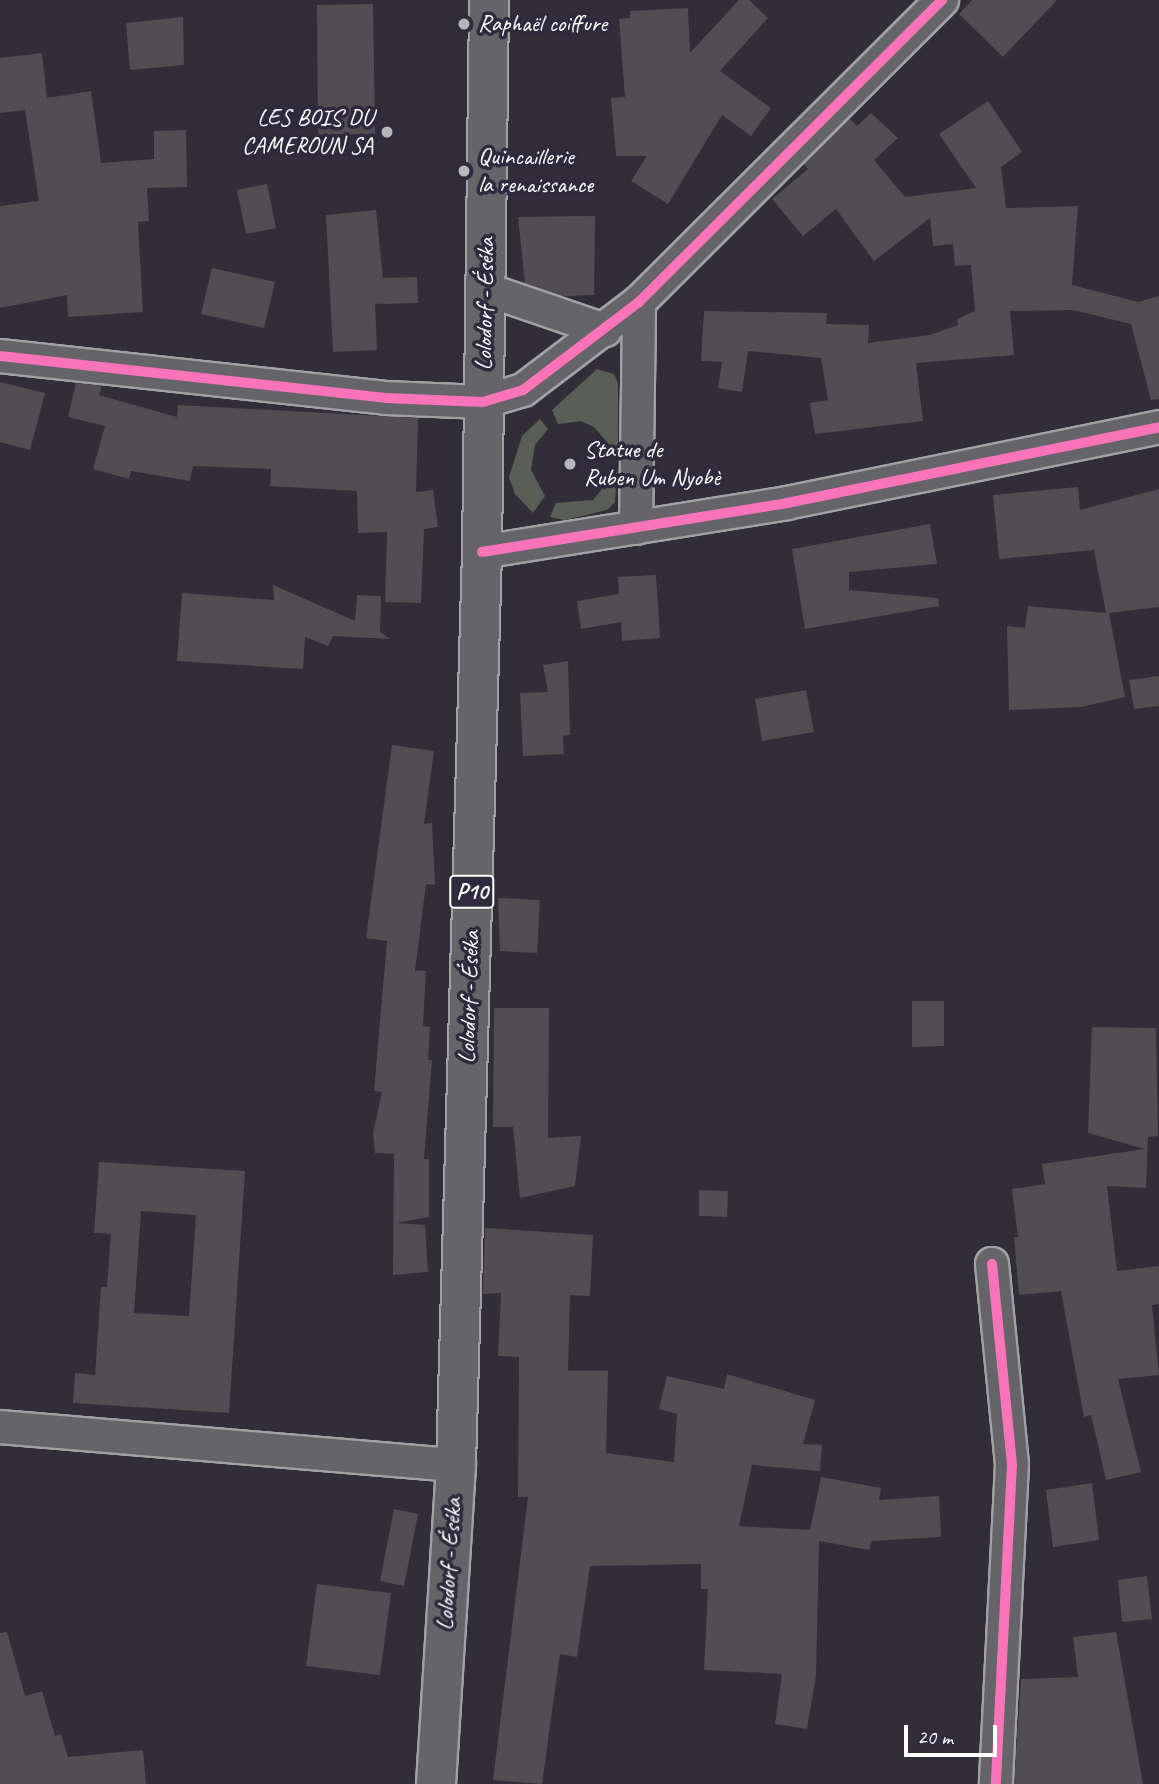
<!DOCTYPE html>
<html>
<head>
<meta charset="utf-8">
<style>
	body { margin:0 }
	#map { position:relative; width:1159px; height:1784px; overflow:hidden; background:#312e39; font-family:Caveat,sans-serif }
	div>[style] { position:absolute }
	[style*='--x'] { left:calc(var(--x)*1px); top:calc(var(--y)*1px); width:calc(var(--w)*1px); rotate:calc(var(--a)*1deg) }
	.green>* { inset:0; background:#5a5f56 }
	.building>* { inset:0; background:#524c53 }
	.roads { filter:drop-shadow(2px 0 #a2a1a6) drop-shadow(-2px 0 #a2a1a6) drop-shadow(0 2px #a2a1a6) drop-shadow(0 -2px #a2a1a6) }
	.minor>* { height:32px; margin:-16px; padding:0 16px; transform-origin:16px; border-radius:16px; background:#656469 }
	.primary>* { height:38px; margin:-19px; padding:0 19px; transform-origin:19px; border-radius:19px; background:#656469 }
	.cycleway>* { height:10px; margin:-5px; padding:0 5px; transform-origin:5px; border-radius:5px; background:#fb73b8 }
	.dots>* { width:19px; height:19px; translate:-50% -50%; box-sizing:border-box; border:4px solid #2f2a3d; border-radius:50% }
	span { translate:-50% -50%; white-space:nowrap; text-align:center; line-height:1.15; -webkit-text-stroke:7px #2f2a3d; paint-order:stroke }
	.shield-label span { padding:2px 5px; background:#2f2a3d; border:2px solid; border-radius:5px; -webkit-text-stroke-width:0 }
	.shield-label { font-size:23px; color:#fff; font-weight:700 }
	.poi-label { font-size:24px; color:#fff }
	.left { translate:0 -50%; text-align:left }
	.right { translate:-100% -50%; text-align:right }
	.street-label { font-size:24px; color:#fff }
	.scale { position:absolute; left:904px; top:1725px; width:93px; height:32px; box-sizing:border-box; border:4px solid #fff; border-top:0; padding-left:9px; font-size:21px; line-height:24px; white-space:nowrap; color:#fff; -webkit-text-stroke:5px #2f2a3d; paint-order:stroke }
</style>
</head>
<body>
<div id="map">
	<div class="green">
		<div style="clip-path:polygon(597px 369px,614px 374px,618px 383px,618px 455px,594px 427px,581px 421px,558px 424px,552px 410px)"></div>
		<div style="clip-path:polygon(540px 419px,548px 429px,535px 445px,531px 470px,545px 496px,533px 513px,515px 494px,509px 477px,522px 436px)"></div>
		<div style="clip-path:polygon(617px 471px,615px 502px,607px 510px,565px 520px,550px 517px,556px 503px,593px 500px)"></div>
	</div>
	<div class="building">
		<div style="clip-path:polygon(739px 0,749px 0,768px 18px,720px 71px,771px 108px,751px 136px,722px 115px,668px 204px,631px 181px,647px 156px,616px 156px,611px 98px,625px 97px,619px 19px,630px 18px,630px 11px,688px 8px,690px 53px)"></div>
		<div style="clip-path:polygon(972px 0,1057px 0,1003px 57px,959px 14px)"></div>
		<div style="clip-path:polygon(373px 4px,375px 134px,318px 135px,317px 5px)"></div>
		<div style="clip-path:polygon(183px 17px,184px 65px,130px 70px,126px 23px)"></div>
		<div style="clip-path:polygon(42px 53px,47px 98px,91px 91px,101px 163px,154px 159px,154px 131px,186px 130px,187px 187px,147px 188px,149px 221px,138px 222px,143px 312px,68px 317px,67px 295px,0 308px,0 206px,39px 201px,25px 110px,0 113px,0 58px)"></div>
		<div style="clip-path:polygon(988px 101px,1022px 152px,1001px 167px,1006px 208px,1078px 206px,1072px 285px,1138px 302px,1159px 296px,1159px 399px,1151px 400px,1131px 324px,1073px 310px,1010px 311px,1014px 355px,916px 363px,923px 421px,815px 434px,810px 403px,828px 400px,821px 358px,748px 351px,742px 392px,718px 388px,722px 362px,701px 361px,704px 311px,827px 313px,826px 324px,869px 325px,868px 343px,930px 335px,958px 325px,957px 319px,975px 311px,971px 265px,955px 266px,953px 244px,933px 246px,930px 218px,874px 261px,836px 209px,803px 236px,772px 199px,808px 169px,804px 164px,849px 118px,857px 126px,871px 113px,898px 138px,874px 160px,905px 197px,976px 188px,939px 134px)"></div>
		<div style="clip-path:polygon(267px 184px,276px 228px,246px 234px,237px 190px)"></div>
		<div style="clip-path:polygon(376px 210px,383px 278px,417px 277px,418px 303px,375px 304px,377px 350px,333px 352px,326px 215px)"></div>
		<div style="clip-path:polygon(595px 216px,594px 295px,562px 296px,525px 283px,518px 217px)"></div>
		<div style="clip-path:polygon(212px 268px,275px 282px,264px 328px,201px 314px)"></div>
		<div style="clip-path:polygon(0 382px,45px 393px,30px 450px,0 442px)"></div>
		<div style="clip-path:polygon(76px 383px,102px 386px,99px 395px,177px 417px,178px 405px,418px 418px,416px 492px,433px 490px,438px 527px,424px 529px,421px 603px,385px 602px,387px 532px,358px 533px,357px 491px,270px 486px,271px 469px,193px 466px,190px 481px,131px 471px,129px 479px,93px 469px,105px 426px,68px 417px)"></div>
		<div style="clip-path:polygon(1078px 487px,1080px 510px,1159px 489px,1159px 607px,1109px 613px,1125px 697px,1081px 707px,1009px 710px,1007px 626px,1025px 628px,1028px 606px,1106px 613px,1094px 550px,999px 559px,993px 495px)"></div>
		<div style="clip-path:polygon(930px 524px,937px 564px,849px 572px,849px 590px,938px 598px,939px 606px,805px 629px,792px 549px)"></div>
		<div style="clip-path:polygon(656px 575px,660px 638px,622px 641px,621px 622px,581px 629px,577px 601px,619px 594px,618px 577px)"></div>
		<div style="clip-path:polygon(273px 585px,355px 621px,357px 595px,381px 596px,380px 632px,390px 639px,333px 636px,328px 646px,305px 637px,303px 669px,177px 661px,182px 593px,274px 600px)"></div>
		<div style="clip-path:polygon(568px 661px,570px 735px,563px 736px,564px 754px,523px 756px,520px 693px,548px 692px,543px 665px)"></div>
		<div style="clip-path:polygon(1159px 676px,1159px 706px,1134px 709px,1129px 680px)"></div>
		<div style="clip-path:polygon(806px 690px,814px 732px,762px 741px,755px 699px)"></div>
		<div style="clip-path:polygon(392px 745px,434px 751px,424px 824px,432px 823px,435px 885px,426px 884px,415px 971px,426px 971px,423px 1026px,430px 1027px,428px 1060px,432px 1060px,424px 1159px,429px 1159px,429px 1217px,397px 1223px,425px 1225px,428px 1272px,393px 1275px,394px 1154px,375px 1153px,373px 1133px,382px 1092px,374px 1091px,387px 941px,366px 938px)"></div>
		<div style="clip-path:polygon(498px 898px,540px 900px,537px 953px,500px 951px)"></div>
		<div style="clip-path:polygon(912px 1001px,944px 1001px,944px 1046px,912px 1047px)"></div>
		<div style="clip-path:polygon(494px 1008px,549px 1008px,548px 1138px,581px 1136px,575px 1186px,520px 1198px,513px 1127px,493px 1127px)"></div>
		<div style="clip-path:polygon(1092px 1027px,1156px 1028px,1158px 1136px,1148px 1137px,1146px 1188px,1107px 1186px,1117px 1271px,1159px 1266px,1159px 1304px,1152px 1305px,1159px 1375px,1118px 1379px,1141px 1472px,1106px 1480px,1091px 1415px,1084px 1417px,1061px 1291px,1019px 1295px,1014px 1237px,1018px 1237px,1012px 1189px,1045px 1184px,1042px 1164px,1145px 1149px,1088px 1133px)"></div>
		<div style="clip-path:polygon(evenodd,99px 1162px,245px 1171px,229px 1413px,73px 1403px,75px 1373px,95px 1375px,101px 1287px,107px 1287px,111px 1234px,94px 1233px,99px 1162px,141px 1211px,196px 1215px,189px 1316px,134px 1313px,141px 1211px)"></div>
		<div style="clip-path:polygon(699px 1190px,728px 1191px,727px 1217px,699px 1216px)"></div>
		<div style="clip-path:polygon(485px 1228px,593px 1235px,590px 1296px,570px 1295px,568px 1371px,608px 1371px,606px 1453px,674px 1462px,677px 1414px,659px 1409px,667px 1376px,724px 1389px,727px 1374px,815px 1400px,803px 1444px,822px 1445px,820px 1471px,752px 1465px,739px 1526px,810px 1530px,821px 1477px,881px 1488px,879px 1500px,939px 1496px,941px 1537px,871px 1541px,869px 1550px,819px 1541px,816px 1676px,807px 1729px,775px 1724px,782px 1674px,704px 1670px,708px 1589px,701px 1589px,701px 1564px,590px 1566px,577px 1657px,560px 1654px,542px 1784px,493px 1780px,528px 1497px,518px 1497px,519px 1357px,498px 1356px,501px 1293px,483px 1294px)"></div>
		<div style="clip-path:polygon(1092px 1483px,1099px 1540px,1053px 1547px,1046px 1490px)"></div>
		<div style="clip-path:polygon(394px 1509px,418px 1514px,404px 1586px,380px 1581px)"></div>
		<div style="clip-path:polygon(1147px 1576px,1152px 1619px,1122px 1622px,1118px 1580px)"></div>
		<div style="clip-path:polygon(317px 1584px,391px 1593px,380px 1675px,306px 1666px)"></div>
		<div style="clip-path:polygon(7px 1632px,25px 1696px,42px 1691px,55px 1736px,61px 1734px,68px 1757px,143px 1750px,146px 1784px,0 1784px,0 1633px)"></div>
		<div style="clip-path:polygon(1116px 1632px,1143px 1784px,1014px 1784px,1021px 1679px,1078px 1677px,1073px 1637px)"></div>
	</div>
	<div class="roads">
		<div class="minor">
			<div style="--x:485;--y:289;--w:127;--a:18.9"></div>
			<div style="--x:0;--y:356;--w:388;--a:6.2"></div>
			<div style="--x:386;--y:398;--w:97;--a:2.4"></div>
			<div style="--x:483;--y:402;--w:42;--a:-16.7"></div>
			<div style="--x:523;--y:390;--w:146;--a:-37.2"></div>
			<div style="--x:639;--y:302;--w:428;--a:-44.9"></div>
			<div style="--x:636;--y:528;--w:226;--a:-89.2"></div>
			<div style="--x:482;--y:552;--w:309;--a:-9.1"></div>
			<div style="--x:787;--y:503;--w:380;--a:-11.5"></div>
			<div style="--x:992;--y:1264;--w:201;--a:84.3"></div>
			<div style="--x:1012;--y:1464;--w:320;--a:92.9"></div>
			<div style="--x:0;--y:1427;--w:458;--a:4.8"></div>
		</div>
		<div class="primary">
			<div style="--x:436;--y:1784;--w:320;--a:-86.4"></div>
			<div style="--x:456;--y:1465;--w:913;--a:-88.37"></div>
			<div style="--x:482;--y:552;--w:552;--a:-89.27"></div>
		</div>
	</div>
	<div class="cycleway">
		<div style="--x:0;--y:356;--w:388;--a:6.2"></div>
		<div style="--x:386;--y:398;--w:97;--a:2.4"></div>
		<div style="--x:483;--y:402;--w:42;--a:-16.7"></div>
		<div style="--x:523;--y:390;--w:146;--a:-37.2"></div>
		<div style="--x:639;--y:302;--w:428;--a:-44.9"></div>
		<div style="--x:482;--y:552;--w:309;--a:-9.1"></div>
		<div style="--x:787;--y:503;--w:380;--a:-11.5"></div>
		<div style="--x:992;--y:1264;--w:201;--a:84.3"></div>
		<div style="--x:1012;--y:1464;--w:320;--a:92.9"></div>
	</div>
	<div class="dots">
		<div style="left:464px;top:24px;background:#b7b6ba"></div>
		<div style="left:387px;top:132px;background:#b7b6ba"></div>
		<div style="left:464px;top:171px;background:#b7b6ba"></div>
		<div style="left:570px;top:464px;background:#b7b6ba"></div>
	</div>
	<div class="shield-label">
		<span style="left:472px;top:892px">P10</span>
	</div>
	<div class="poi-label">
		<span class="left" style="left:478px;top:24px">Raphaël coiffure</span>
		<span class="right" style="left:373px;top:132px">LES BOIS DU<br>CAMEROUN SA</span>
		<span class="left" style="left:478px;top:171px">Quincaillerie<br>la renaissance</span>
		<span class="left" style="left:584px;top:464px">Statue de<br>Ruben Um Nyobè</span>
	</div>
	<div class="street-label">
		<span style="left:485px;top:304px;rotate:-89deg">Lolodorf - Éséka</span>
		<span style="left:469px;top:997px;rotate:-88deg">Lolodorf - Éséka</span>
		<span style="left:449px;top:1564px;rotate:-86deg">Lolodorf - Éséka</span>
	</div>
	<div class="scale">20 m</div>
</div>
</body>
</html>
